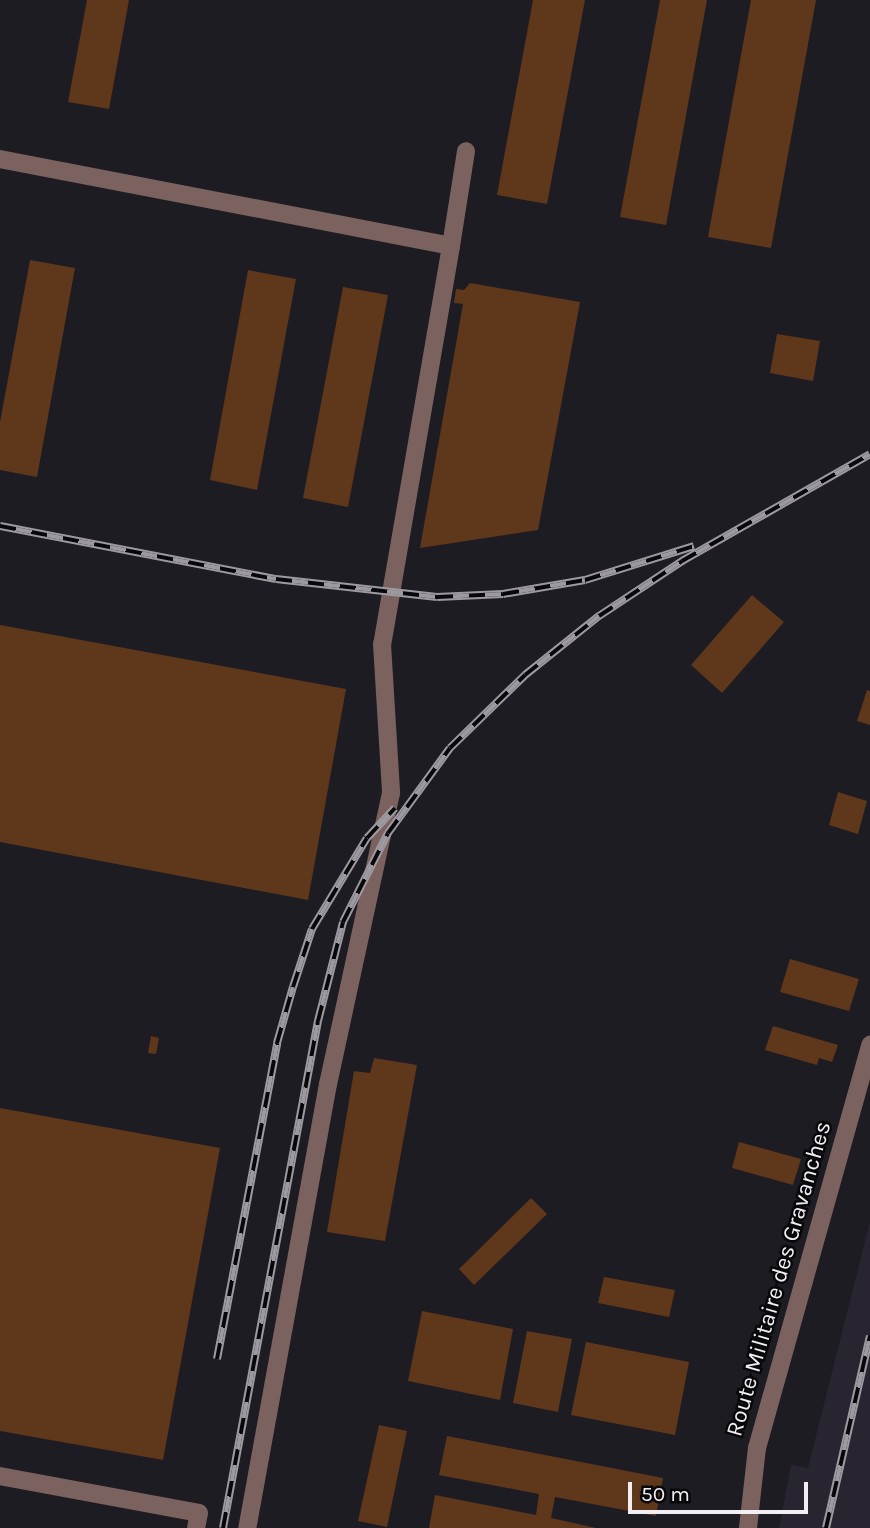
<!DOCTYPE html>
<html>
<head>
<meta charset="utf-8">
<style>
	body { margin:0 }
	#map { position:relative; width:870px; height:1528px; overflow:hidden; background:#1e1c23; font-family:Karla,sans-serif }
	div>[style] { position:absolute }
	[style*='--x'] { left:calc(var(--x)*1px); top:calc(var(--y)*1px); width:calc(var(--w)*1px); rotate:calc(var(--a)*1deg) }
	.built>* { inset:0; background:#282430 }
	.building>* { inset:0; background:#5f371a }
	.minor>* { height:18px; margin:-9px; padding:0 9px; transform-origin:9px; border-radius:9px; background:#7b625f }
	.rail>* { height:8px; margin-top:-4px; transform-origin:0; background:repeating-linear-gradient(90deg,#08070a 0 16px,#9c9aa0 0 32px); box-sizing:border-box; border-block:2px solid #9c9aa0 }
	span { translate:-50% -50%; white-space:nowrap; text-align:center; line-height:1.15; -webkit-text-stroke:5px #08070a; paint-order:stroke }
	.street-label { font-size:23px; color:#f1eff4 }
	.scale { position:absolute; left:628px; top:1482px; width:180px; height:32px; box-sizing:border-box; border:4px solid #f1eff4; border-top:0; padding-left:9px; font-size:21px; line-height:24px; white-space:nowrap; color:#f1eff4; -webkit-text-stroke:5px #08070a; paint-order:stroke }
</style>
</head>
<body>
<div id="map">
	<div class="built">
		<div style="clip-path:polygon(870px 1221px,870px 1528px,779px 1528px,791px 1465px,808px 1468px)"></div>
	</div>
	<div class="building">
		<div style="clip-path:polygon(87px 0,129px 0,109px 109px,68px 102px)"></div>
		<div style="clip-path:polygon(533px 0,585px 0,547px 204px,497px 195px)"></div>
		<div style="clip-path:polygon(660px 0,707px 0,666px 225px,620px 217px)"></div>
		<div style="clip-path:polygon(751px 0,816px 0,771px 248px,708px 237px)"></div>
		<div style="clip-path:polygon(30px 260px,75px 268px,37px 477px,0 470px,0 422px)"></div>
		<div style="clip-path:polygon(248px 270px,296px 279px,257px 490px,210px 480px)"></div>
		<div style="clip-path:polygon(470px 283px,580px 302px,538px 530px,420px 548px,463px 304px,454px 303px,456px 289px,464px 290px)"></div>
		<div style="clip-path:polygon(343px 287px,388px 295px,348px 507px,303px 498px)"></div>
		<div style="clip-path:polygon(777px 334px,820px 341px,813px 381px,770px 373px)"></div>
		<div style="clip-path:polygon(752px 595px,784px 622px,722px 693px,691px 665px)"></div>
		<div style="clip-path:polygon(0 625px,346px 689px,308px 900px,0 842px)"></div>
		<div style="clip-path:polygon(867px 690px,870px 691px,870px 725px,857px 721px)"></div>
		<div style="clip-path:polygon(838px 792px,867px 801px,858px 834px,829px 825px)"></div>
		<div style="clip-path:polygon(790px 959px,859px 979px,849px 1011px,780px 992px)"></div>
		<div style="clip-path:polygon(773px 1026px,838px 1045px,832px 1062px,819px 1058px,817px 1065px,765px 1050px)"></div>
		<div style="clip-path:polygon(151px 1036px,159px 1038px,156px 1054px,148px 1053px)"></div>
		<div style="clip-path:polygon(374px 1058px,417px 1065px,385px 1241px,327px 1232px,354px 1071px,370px 1073px)"></div>
		<div style="clip-path:polygon(0 1108px,220px 1148px,163px 1460px,0 1431px)"></div>
		<div style="clip-path:polygon(739px 1142px,801px 1159px,793px 1185px,732px 1168px)"></div>
		<div style="clip-path:polygon(531px 1198px,547px 1214px,474px 1285px,459px 1269px)"></div>
		<div style="clip-path:polygon(604px 1277px,675px 1290px,669px 1317px,598px 1303px)"></div>
		<div style="clip-path:polygon(422px 1311px,513px 1329px,500px 1400px,408px 1381px)"></div>
		<div style="clip-path:polygon(527px 1331px,572px 1339px,558px 1412px,513px 1403px)"></div>
		<div style="clip-path:polygon(586px 1342px,689px 1362px,675px 1435px,571px 1415px)"></div>
		<div style="clip-path:polygon(379px 1425px,407px 1431px,387px 1527px,358px 1521px)"></div>
		<div style="clip-path:polygon(447px 1436px,663px 1478px,656px 1516px,555px 1497px,551px 1518px,596px 1528px,429px 1528px,435px 1495px,536px 1515px,539px 1494px,439px 1475px)"></div>
	</div>
	<div class="minor">
		<div style="--x:0;--y:159;--w:459;--a:10.9"></div>
		<div style="--x:451;--y:246;--w:404;--a:99.8"></div>
		<div style="--x:382;--y:644;--w:149;--a:86.5"></div>
		<div style="--x:391;--y:793;--w:298;--a:102.2"></div>
		<div style="--x:328;--y:1084;--w:451;--a:100.3"></div>
		<div style="--x:451;--y:246;--w:96;--a:-81"></div>
		<div style="--x:0;--y:1476;--w:202;--a:10.5"></div>
		<div style="--x:199;--y:1513;--w:15;--a:101"></div>
		<div style="--x:748;--y:1528;--w:81;--a:-83.6"></div>
		<div style="--x:757;--y:1448;--w:419;--a:-74.3"></div>
	</div>
	<div class="rail">
		<div style="--x:0;--y:526;--w:281;--a:10.9"></div>
		<div style="--x:276;--y:579;--w:162;--a:6.4"></div>
		<div style="--x:437;--y:597;--w:66;--a:-2.6"></div>
		<div style="--x:503;--y:594;--w:83;--a:-9.7"></div>
		<div style="--x:585;--y:580;--w:114;--a:-17.3"></div>
		<div style="--x:217;--y:1359;--w:322;--a:-79.2"></div>
		<div style="--x:277;--y:1043;--w:58;--a:-74.1"></div>
		<div style="--x:293;--y:987;--w:61;--a:-71.9"></div>
		<div style="--x:312;--y:929;--w:106;--a:-58.9"></div>
		<div style="--x:367;--y:838;--w:41;--a:-47"></div>
		<div style="--x:223;--y:1528;--w:516;--a:-79.39"></div>
		<div style="--x:318;--y:1021;--w:102;--a:-75.8"></div>
		<div style="--x:343;--y:922;--w:100;--a:-63.2"></div>
		<div style="--x:388;--y:833;--w:105;--a:-53.9"></div>
		<div style="--x:450;--y:748;--w:105;--a:-44.2"></div>
		<div style="--x:525;--y:675;--w:95;--a:-38.6"></div>
		<div style="--x:599;--y:616;--w:100;--a:-33.5"></div>
		<div style="--x:682;--y:561;--w:216;--a:-29.6"></div>
		<div style="--x:826;--y:1528;--w:197;--a:-77.1"></div>
	</div>
	<div class="street-label">
		<span style="left:779px;top:1279px;rotate:-74deg">Route Militaire des Gravanches</span>
	</div>
	<div class="scale">50 m</div>
</div>
</body>
</html>
